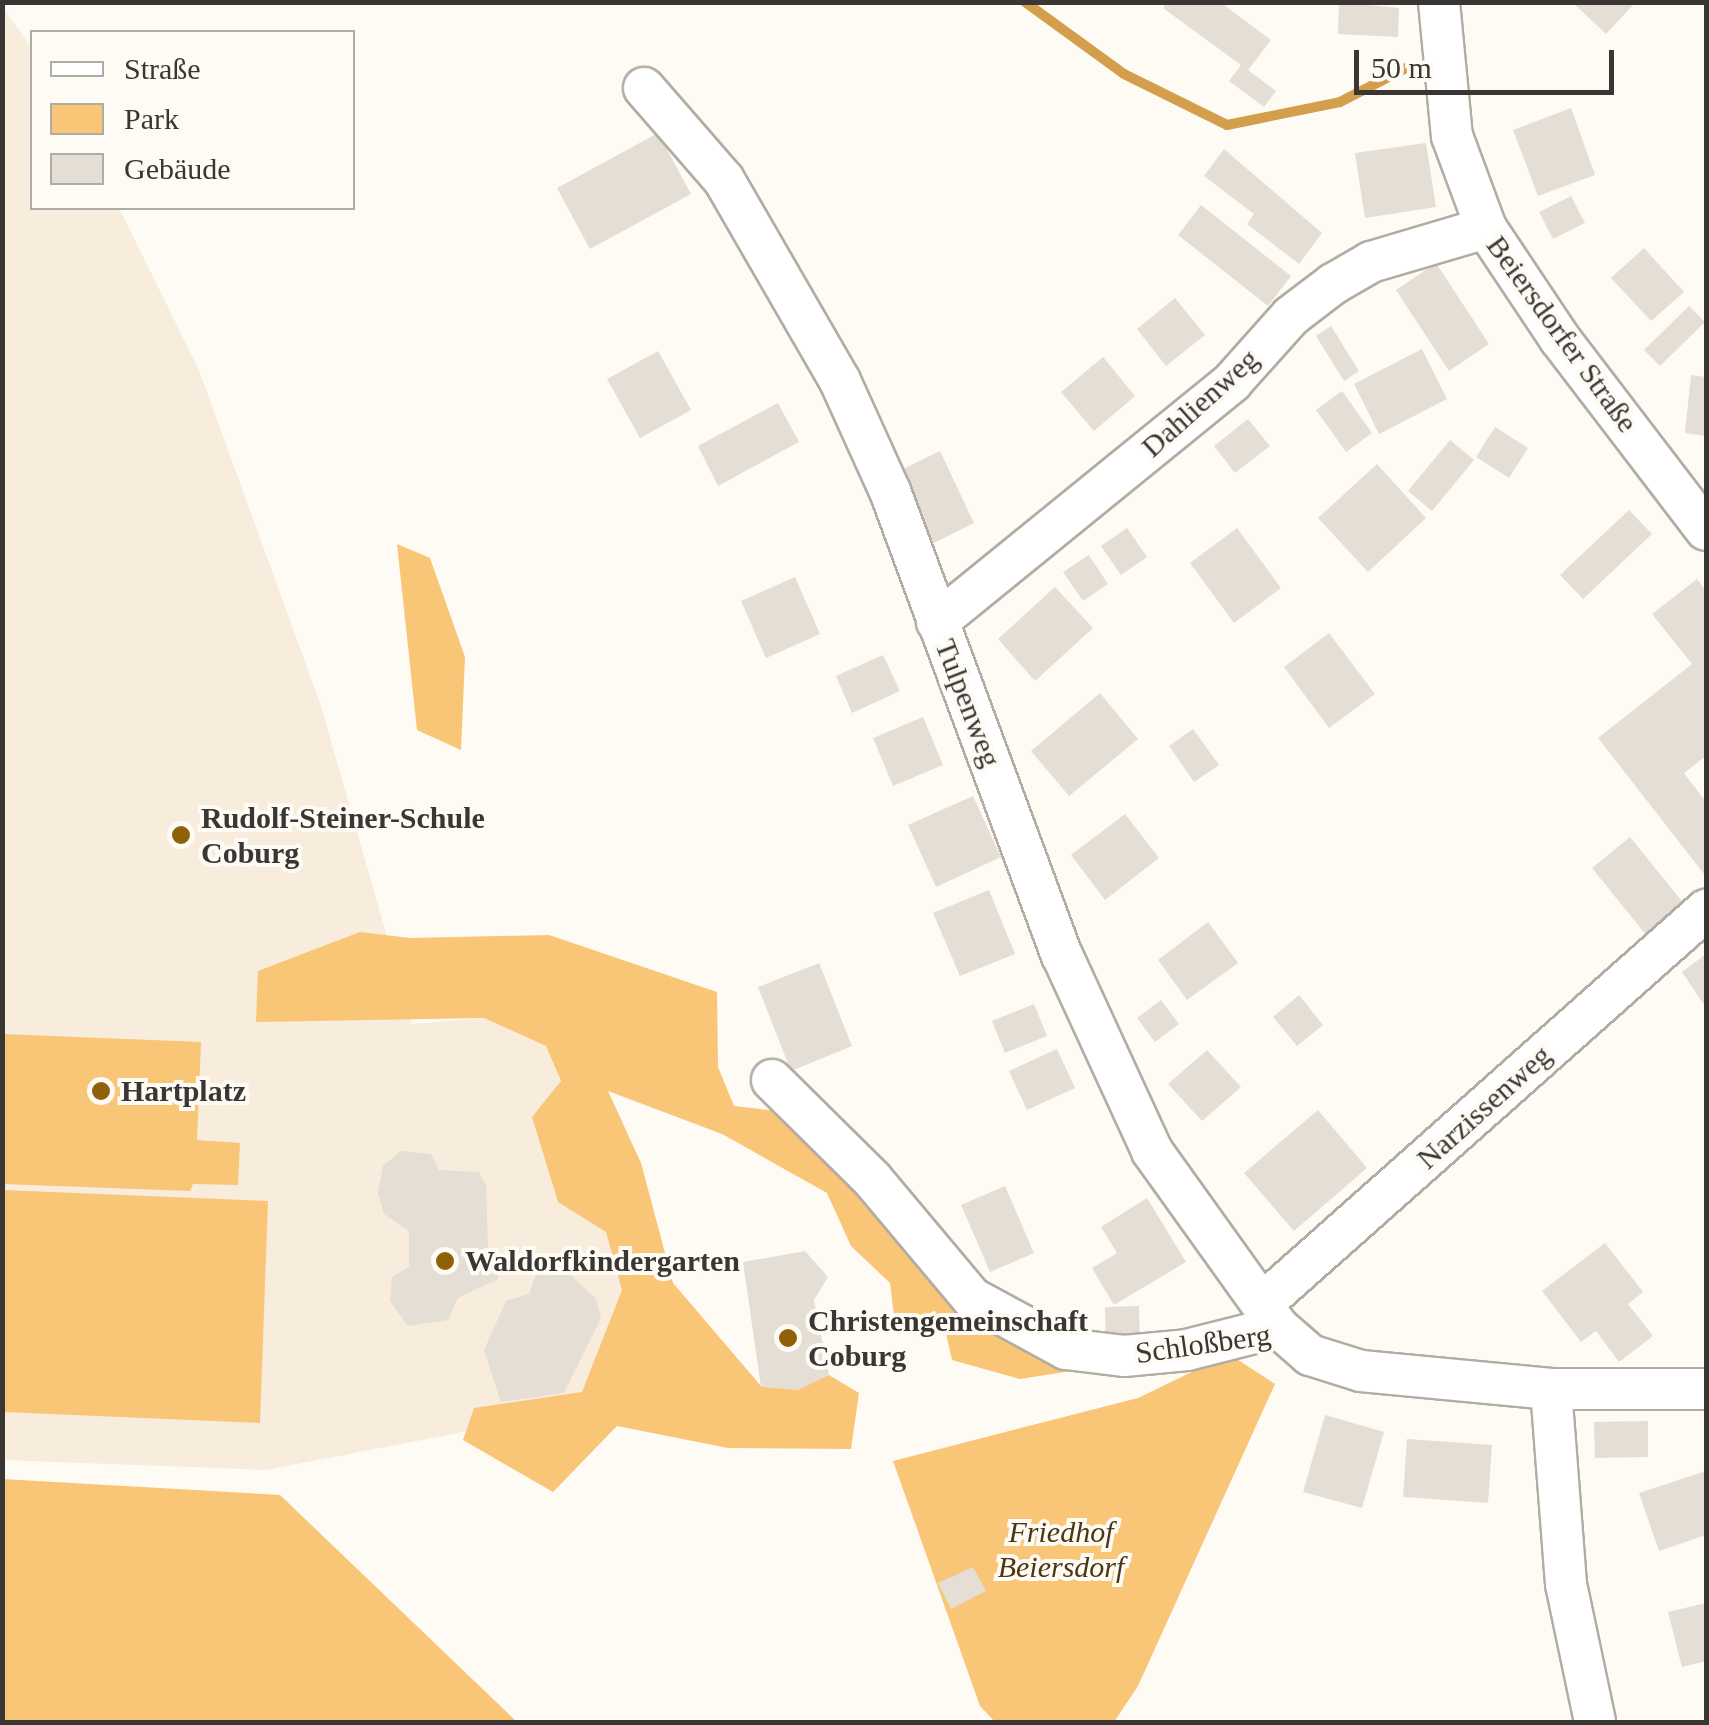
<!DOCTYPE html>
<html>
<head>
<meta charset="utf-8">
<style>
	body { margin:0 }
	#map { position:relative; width:1709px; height:1725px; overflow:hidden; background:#fefaf4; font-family:"Times New Roman",serif }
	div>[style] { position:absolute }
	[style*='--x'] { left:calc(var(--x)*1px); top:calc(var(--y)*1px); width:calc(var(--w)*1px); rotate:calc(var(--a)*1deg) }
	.built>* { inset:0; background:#f8ecdc }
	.green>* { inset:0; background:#f9c577 }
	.stream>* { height:10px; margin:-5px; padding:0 5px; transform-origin:5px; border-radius:5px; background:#d39f4d }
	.building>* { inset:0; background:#e5ded5 }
	.roads { filter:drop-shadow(2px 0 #b3aca3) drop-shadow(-2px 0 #b3aca3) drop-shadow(0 2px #b3aca3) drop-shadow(0 -2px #b3aca3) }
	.street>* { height:40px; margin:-20px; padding:0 20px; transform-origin:20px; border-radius:20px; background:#fff }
	.dots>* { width:28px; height:28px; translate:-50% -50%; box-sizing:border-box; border:5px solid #fefaf4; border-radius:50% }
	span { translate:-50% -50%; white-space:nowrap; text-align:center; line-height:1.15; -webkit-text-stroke:8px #fefaf4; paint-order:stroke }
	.street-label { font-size:30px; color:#393633 }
	.poi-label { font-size:30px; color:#393633; font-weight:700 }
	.left { translate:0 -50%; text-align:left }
	.park-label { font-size:30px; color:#4c3614; font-style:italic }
	.frame { position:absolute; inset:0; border:5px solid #393633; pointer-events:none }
	.legend { position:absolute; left:30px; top:30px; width:325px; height:180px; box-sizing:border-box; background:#fefaf4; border:2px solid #afaca7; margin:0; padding:12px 18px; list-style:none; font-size:30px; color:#393633 }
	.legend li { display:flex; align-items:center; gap:20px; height:50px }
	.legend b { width:50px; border:2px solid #afaca7 }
	.scale { position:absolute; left:1354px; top:50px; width:260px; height:45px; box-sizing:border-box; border:5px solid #393633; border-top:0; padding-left:12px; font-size:30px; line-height:35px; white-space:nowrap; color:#393633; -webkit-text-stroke:8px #fefaf4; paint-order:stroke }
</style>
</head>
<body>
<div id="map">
	<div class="built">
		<div style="clip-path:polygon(2px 7px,32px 48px,32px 208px,119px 208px,199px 370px,321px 706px,412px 1024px,484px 1018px,546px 1046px,585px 1139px,660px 1394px,266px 1470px,3px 1460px)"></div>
	</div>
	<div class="green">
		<div style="clip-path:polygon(397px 544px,430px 558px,465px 657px,461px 750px,417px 730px)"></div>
		<div style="clip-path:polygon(360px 932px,410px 938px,549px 935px,717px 992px,718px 1067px,734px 1106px,784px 1112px,945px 1290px,1084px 1369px,1020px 1379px,952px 1360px,945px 1329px,919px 1316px,895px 1324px,890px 1283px,851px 1246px,827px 1193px,722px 1134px,608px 1091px,641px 1163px,673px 1283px,761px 1386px,798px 1389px,829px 1375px,859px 1393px,851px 1449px,728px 1448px,617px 1426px,553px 1492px,463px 1440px,474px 1408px,582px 1392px,622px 1290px,606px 1232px,558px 1202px,532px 1117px,561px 1081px,546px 1046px,484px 1018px,256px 1022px,258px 971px)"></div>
		<div style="clip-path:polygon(3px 1034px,201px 1042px,197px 1140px,240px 1143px,238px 1185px,193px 1184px,190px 1191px,3px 1184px)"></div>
		<div style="clip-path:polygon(3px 1190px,268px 1201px,260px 1423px,3px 1412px)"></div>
		<div style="clip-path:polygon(1229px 1354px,1275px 1384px,1138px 1686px,1114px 1722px,995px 1722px,980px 1706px,893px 1461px,1138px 1398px)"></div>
		<div style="clip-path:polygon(2px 1479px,280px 1495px,517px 1722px,3px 1722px)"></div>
	</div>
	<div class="stream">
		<div style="--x:1025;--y:2;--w:122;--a:36"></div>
		<div style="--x:1124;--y:74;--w:115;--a:26.3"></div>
		<div style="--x:1227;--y:125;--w:115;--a:-11.5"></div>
		<div style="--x:1340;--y:102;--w:76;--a:-27.2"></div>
	</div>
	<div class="building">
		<div style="clip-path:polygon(1167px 2px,1220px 2px,1271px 40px,1248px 70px,1276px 91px,1264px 107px,1229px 81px,1241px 65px,1163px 8px)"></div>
		<div style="clip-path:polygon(1339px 2px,1399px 8px,1398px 37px,1338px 34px)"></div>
		<div style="clip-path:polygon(1572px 2px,1636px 2px,1606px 34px)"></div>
		<div style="clip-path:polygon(1571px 108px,1595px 175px,1538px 196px,1513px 130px)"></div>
		<div style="clip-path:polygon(658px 133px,691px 194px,590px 249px,557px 188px)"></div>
		<div style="clip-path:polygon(1426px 143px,1436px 207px,1365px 218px,1355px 153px)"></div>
		<div style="clip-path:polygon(1224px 149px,1322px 233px,1299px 264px,1247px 224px,1254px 214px,1204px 176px)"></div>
		<div style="clip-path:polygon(1571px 196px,1585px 223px,1553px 239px,1539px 212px)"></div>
		<div style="clip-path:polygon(1201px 205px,1291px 276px,1268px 306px,1178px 235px)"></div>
		<div style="clip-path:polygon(1644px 248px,1684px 292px,1651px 321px,1611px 278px)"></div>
		<div style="clip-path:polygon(1436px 263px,1489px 344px,1449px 371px,1396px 290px)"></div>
		<div style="clip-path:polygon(1175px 298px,1205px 335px,1166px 366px,1137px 329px)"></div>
		<div style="clip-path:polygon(1689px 306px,1705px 322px,1660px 366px,1644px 350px)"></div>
		<div style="clip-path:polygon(1331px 326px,1359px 371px,1344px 381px,1316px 336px)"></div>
		<div style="clip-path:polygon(1422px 349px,1447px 399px,1379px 434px,1354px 384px)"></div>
		<div style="clip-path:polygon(658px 351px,691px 410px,640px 438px,607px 379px)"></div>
		<div style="clip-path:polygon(1103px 357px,1135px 396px,1094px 431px,1061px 392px)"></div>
		<div style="clip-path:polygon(1691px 375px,1706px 377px,1706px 436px,1685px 433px)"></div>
		<div style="clip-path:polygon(1342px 391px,1372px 433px,1346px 452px,1316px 410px)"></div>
		<div style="clip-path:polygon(778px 403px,799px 442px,718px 486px,698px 446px)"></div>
		<div style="clip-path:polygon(1248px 419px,1270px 446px,1235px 473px,1214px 446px)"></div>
		<div style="clip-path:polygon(1495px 427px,1528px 448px,1509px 478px,1476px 457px)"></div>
		<div style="clip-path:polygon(1450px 440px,1474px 460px,1432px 511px,1408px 491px)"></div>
		<div style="clip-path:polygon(940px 451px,974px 523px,934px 543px,899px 471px)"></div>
		<div style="clip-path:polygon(1377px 464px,1426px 518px,1368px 572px,1318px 518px)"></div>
		<div style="clip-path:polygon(1629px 510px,1652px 534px,1583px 599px,1560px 575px)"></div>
		<div style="clip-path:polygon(1127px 528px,1147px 557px,1121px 575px,1101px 546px)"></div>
		<div style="clip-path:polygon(1237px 528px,1281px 588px,1234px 623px,1190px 563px)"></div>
		<div style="clip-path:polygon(1089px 555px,1108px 584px,1083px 601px,1063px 572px)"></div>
		<div style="clip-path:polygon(795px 577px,820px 634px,766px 658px,741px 601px)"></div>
		<div style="clip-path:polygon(1697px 579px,1706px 591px,1706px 756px,1684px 773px,1706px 802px,1704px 874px,1598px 738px,1692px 664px,1652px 614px)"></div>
		<div style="clip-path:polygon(1055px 587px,1093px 628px,1035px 681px,998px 639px)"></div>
		<div style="clip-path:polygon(1329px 633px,1375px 694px,1329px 728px,1284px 667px)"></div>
		<div style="clip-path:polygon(883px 655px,900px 691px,852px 713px,836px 676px)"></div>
		<div style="clip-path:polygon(1100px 693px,1138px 739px,1069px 796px,1031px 751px)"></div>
		<div style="clip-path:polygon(923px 717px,943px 765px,893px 786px,873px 738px)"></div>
		<div style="clip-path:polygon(1193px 729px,1219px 765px,1194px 782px,1169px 746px)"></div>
		<div style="clip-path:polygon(973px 796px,1001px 857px,936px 887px,908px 825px)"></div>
		<div style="clip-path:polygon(1125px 814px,1159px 858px,1105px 900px,1071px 855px)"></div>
		<div style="clip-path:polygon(1630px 837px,1685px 905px,1647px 936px,1592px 868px)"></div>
		<div style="clip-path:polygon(989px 890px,1015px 954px,960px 976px,933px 913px)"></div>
		<div style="clip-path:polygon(1208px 922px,1238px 963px,1187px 1000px,1158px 960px)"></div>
		<div style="clip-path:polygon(1706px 954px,1706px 1008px,1682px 972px)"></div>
		<div style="clip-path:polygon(819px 963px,852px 1046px,791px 1071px,758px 987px)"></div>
		<div style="clip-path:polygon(1299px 995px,1323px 1025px,1297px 1046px,1273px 1017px)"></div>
		<div style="clip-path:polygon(1161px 1000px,1179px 1024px,1155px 1042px,1137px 1018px)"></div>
		<div style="clip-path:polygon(1034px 1004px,1047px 1036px,1005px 1053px,992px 1021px)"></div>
		<div style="clip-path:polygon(1057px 1049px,1075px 1088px,1027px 1110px,1009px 1071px)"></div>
		<div style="clip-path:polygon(1207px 1050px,1241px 1087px,1202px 1121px,1168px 1084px)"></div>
		<div style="clip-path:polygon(1318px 1110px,1367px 1168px,1294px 1231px,1244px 1173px)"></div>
		<div style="clip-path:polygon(401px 1151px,431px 1154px,439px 1170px,479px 1172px,486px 1185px,488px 1247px,498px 1262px,498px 1279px,458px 1298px,448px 1320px,408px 1326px,390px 1301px,392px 1277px,409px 1267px,409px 1231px,384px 1214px,378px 1193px,383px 1166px)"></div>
		<div style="clip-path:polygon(1005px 1186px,1034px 1253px,990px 1272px,961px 1205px)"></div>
		<div style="clip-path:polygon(1147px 1198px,1186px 1262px,1114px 1305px,1092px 1268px,1117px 1253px,1101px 1227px)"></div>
		<div style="clip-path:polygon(1605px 1243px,1643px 1292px,1628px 1304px,1653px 1336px,1619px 1362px,1596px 1331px,1581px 1342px,1542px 1291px)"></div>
		<div style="clip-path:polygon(805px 1251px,828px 1277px,814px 1300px,829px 1375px,798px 1390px,761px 1387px,743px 1262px)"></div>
		<div style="clip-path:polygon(559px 1264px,596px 1299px,601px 1318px,564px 1393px,501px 1402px,484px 1350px,506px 1301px,529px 1294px,538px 1268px)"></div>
		<div style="clip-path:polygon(1139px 1306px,1140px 1342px,1106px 1343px,1105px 1307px)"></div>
		<div style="clip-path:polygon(1325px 1415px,1384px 1432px,1362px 1508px,1303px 1492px)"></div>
		<div style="clip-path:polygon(1648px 1421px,1648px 1457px,1595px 1458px,1594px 1422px)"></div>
		<div style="clip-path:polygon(1407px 1439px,1492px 1445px,1488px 1503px,1403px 1497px)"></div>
		<div style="clip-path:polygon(1706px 1471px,1706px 1535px,1659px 1551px,1639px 1493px)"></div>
		<div style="clip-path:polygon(973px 1567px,986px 1591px,951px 1609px,938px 1583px)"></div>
		<div style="clip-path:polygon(1706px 1603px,1706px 1661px,1682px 1667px,1668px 1612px)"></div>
	</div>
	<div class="roads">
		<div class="street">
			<div style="--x:1439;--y:2;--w:135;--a:84.5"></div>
			<div style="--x:1452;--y:136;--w:98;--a:69.7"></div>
			<div style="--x:1486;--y:228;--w:133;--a:56.3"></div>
			<div style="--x:1560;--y:339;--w:240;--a:52.6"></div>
			<div style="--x:644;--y:88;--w:122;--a:49"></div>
			<div style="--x:724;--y:180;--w:232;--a:60"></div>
			<div style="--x:840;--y:381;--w:121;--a:65.6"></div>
			<div style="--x:890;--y:491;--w:495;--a:69.7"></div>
			<div style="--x:1062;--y:955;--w:216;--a:65.3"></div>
			<div style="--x:1152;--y:1151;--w:216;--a:54.4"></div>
			<div style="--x:937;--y:622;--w:380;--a:-39.1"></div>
			<div style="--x:1232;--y:382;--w:89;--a:-48.2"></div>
			<div style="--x:1291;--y:316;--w:53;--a:-37.3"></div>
			<div style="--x:1333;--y:284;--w:44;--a:-30.1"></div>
			<div style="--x:1371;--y:262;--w:120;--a:-16.5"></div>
			<div style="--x:772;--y:1080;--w:141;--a:44.7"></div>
			<div style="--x:872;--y:1179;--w:155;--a:50"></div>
			<div style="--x:972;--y:1298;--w:107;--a:28.5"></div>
			<div style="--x:1066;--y:1349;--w:58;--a:6.9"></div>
			<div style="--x:1124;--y:1356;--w:63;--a:-5.4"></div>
			<div style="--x:1187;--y:1350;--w:94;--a:-14.2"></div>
			<div style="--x:1278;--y:1327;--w:43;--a:41.2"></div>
			<div style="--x:1310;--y:1355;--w:53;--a:17.4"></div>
			<div style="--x:1361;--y:1371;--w:191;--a:5.4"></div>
			<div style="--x:1551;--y:1389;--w:155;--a:0"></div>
			<div style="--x:1262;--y:1304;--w:594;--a:-41.59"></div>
			<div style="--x:1551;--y:1389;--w:196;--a:85.6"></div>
			<div style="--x:1566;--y:1584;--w:141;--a:78.1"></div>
		</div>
	</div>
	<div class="dots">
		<div style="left:181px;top:835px;background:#8e6108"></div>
		<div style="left:101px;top:1091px;background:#8e6108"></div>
		<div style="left:445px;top:1261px;background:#8e6108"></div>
		<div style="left:788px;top:1338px;background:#8e6108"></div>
	</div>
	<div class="street-label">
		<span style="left:1562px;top:334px;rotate:54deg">Beiersdorfer Straße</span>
		<span style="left:1200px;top:403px;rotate:-42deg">Dahlienweg</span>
		<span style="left:968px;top:703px;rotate:69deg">Tulpenweg</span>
		<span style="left:1484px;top:1107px;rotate:-42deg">Narzissenweg</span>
		<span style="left:1203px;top:1344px;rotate:-8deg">Schloßberg</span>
	</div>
	<div class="poi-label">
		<span class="left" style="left:201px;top:835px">Rudolf-Steiner-Schule<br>Coburg</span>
		<span class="left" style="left:121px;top:1091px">Hartplatz</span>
		<span class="left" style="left:465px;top:1261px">Waldorfkindergarten</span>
		<span class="left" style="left:808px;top:1338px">Christengemeinschaft<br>Coburg</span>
	</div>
	<div class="park-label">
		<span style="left:1061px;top:1549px">Friedhof<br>Beiersdorf</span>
	</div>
	<div class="frame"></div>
	<ul class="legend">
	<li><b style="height:12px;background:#fff"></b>Straße</li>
	<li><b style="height:28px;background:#f9c577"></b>Park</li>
	<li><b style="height:28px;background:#e5ded5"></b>Gebäude</li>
	</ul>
	<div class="scale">50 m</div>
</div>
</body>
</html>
